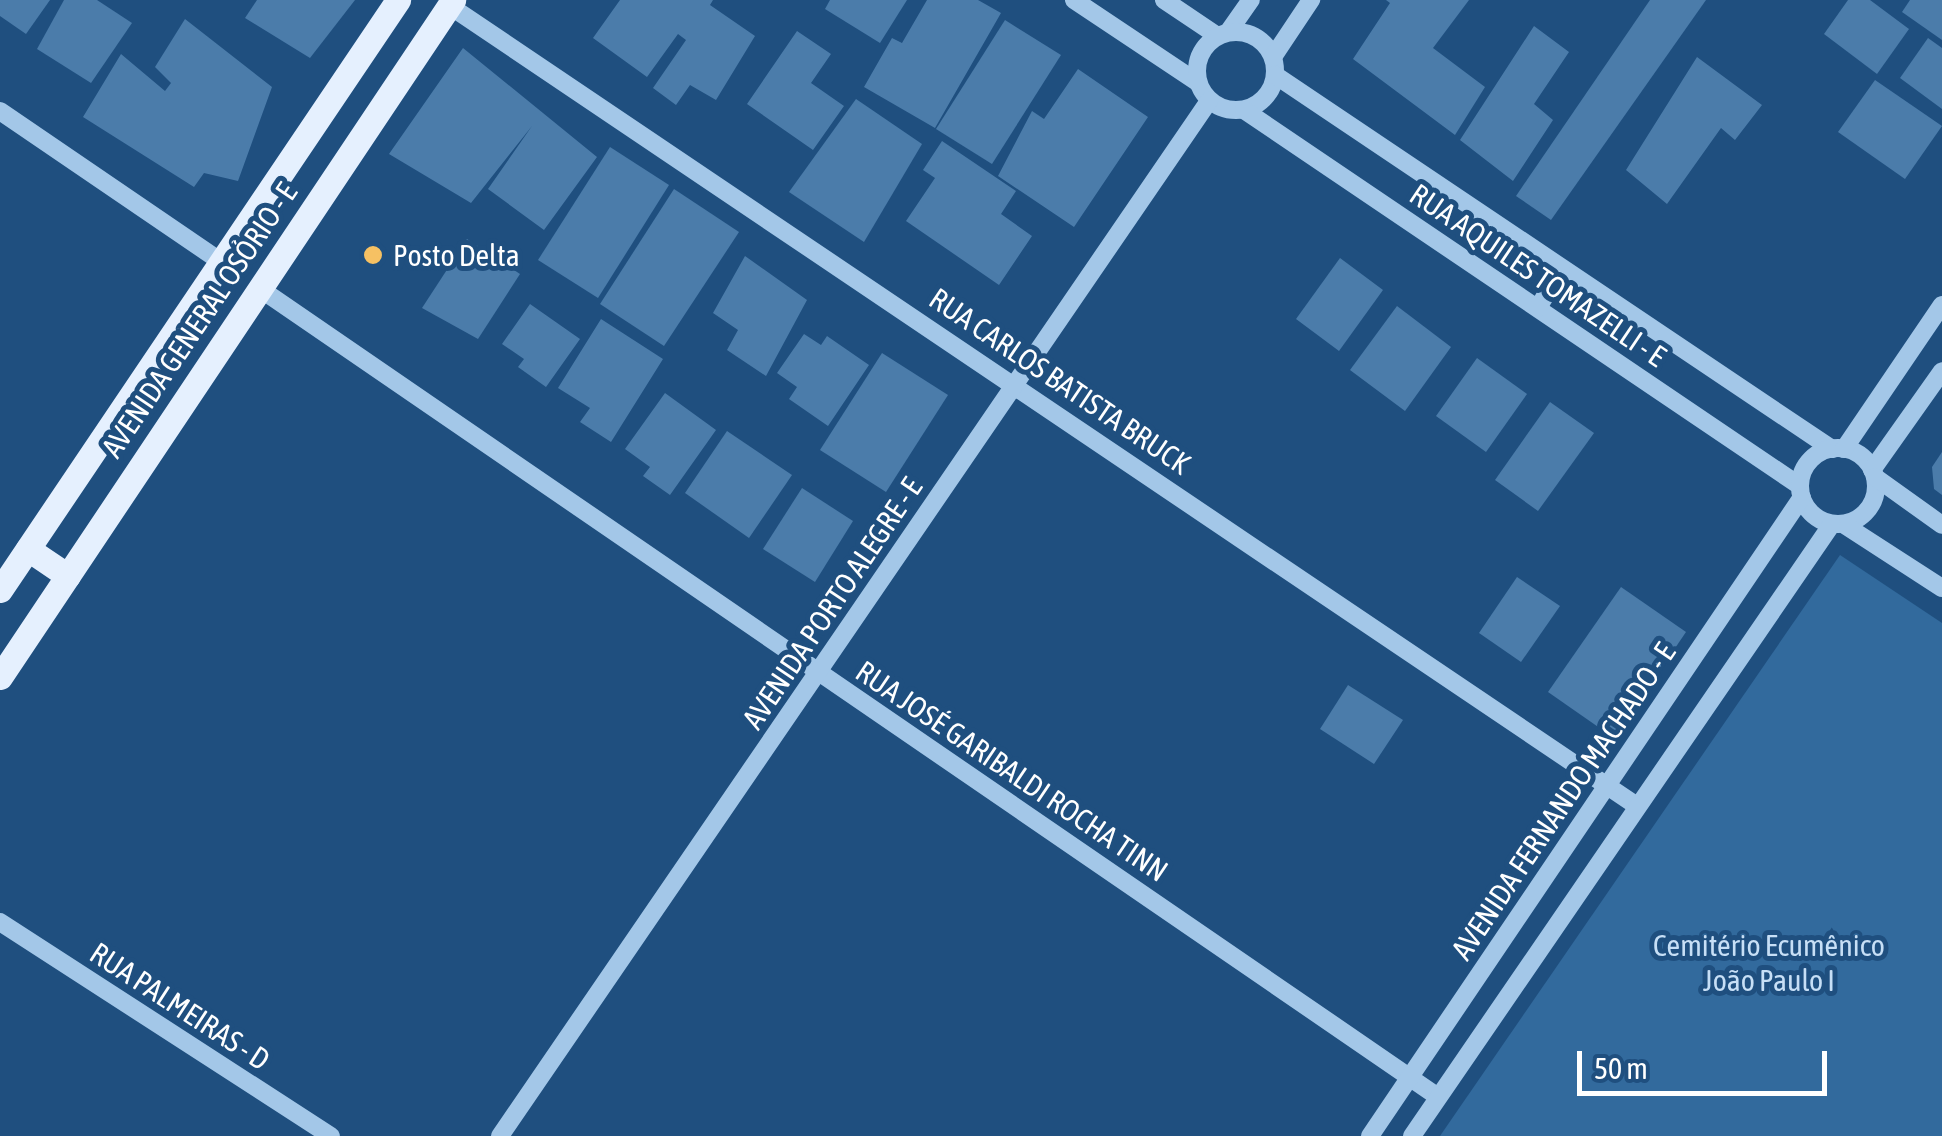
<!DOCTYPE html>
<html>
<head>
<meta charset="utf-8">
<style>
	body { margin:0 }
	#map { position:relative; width:1942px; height:1136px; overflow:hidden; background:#1f4f7f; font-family:"Asap Condensed",sans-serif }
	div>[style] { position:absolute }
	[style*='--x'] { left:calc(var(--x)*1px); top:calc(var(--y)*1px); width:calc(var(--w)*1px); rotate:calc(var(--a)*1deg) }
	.green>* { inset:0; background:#326a9d }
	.building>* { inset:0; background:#4b7caa }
	.minor>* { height:18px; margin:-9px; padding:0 9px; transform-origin:9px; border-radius:9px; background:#a3c7e8 }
	.minor>.ring { margin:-9px; padding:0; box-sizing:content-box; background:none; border:18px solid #a3c7e8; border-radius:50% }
	.major>* { height:25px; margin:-12.5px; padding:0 12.5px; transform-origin:12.5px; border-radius:12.5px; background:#e5f0fe }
	.dots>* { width:28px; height:28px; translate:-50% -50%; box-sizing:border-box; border:5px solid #1f4f7f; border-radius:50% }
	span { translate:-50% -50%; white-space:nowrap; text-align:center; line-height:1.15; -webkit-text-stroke:10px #1f4f7f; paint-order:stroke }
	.poi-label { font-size:30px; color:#fff }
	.left { translate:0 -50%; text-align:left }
	.street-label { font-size:30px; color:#fff }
	.park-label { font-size:30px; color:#c7dff6 }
	.scale { position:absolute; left:1577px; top:1051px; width:250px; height:45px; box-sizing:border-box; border:5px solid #fff; border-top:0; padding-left:12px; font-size:30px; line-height:35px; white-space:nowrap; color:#fff; -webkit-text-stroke:8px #1f4f7f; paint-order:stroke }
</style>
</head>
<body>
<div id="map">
	<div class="green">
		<div style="clip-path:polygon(1840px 555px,1942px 623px,1942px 1136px,1440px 1136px)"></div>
	</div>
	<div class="building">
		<div style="clip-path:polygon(0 0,50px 0,26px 34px,0 16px)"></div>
		<div style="clip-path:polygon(64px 0,97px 0,132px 23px,91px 83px,37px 49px)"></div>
		<div style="clip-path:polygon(257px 0,355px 0,310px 58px,245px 18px)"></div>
		<div style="clip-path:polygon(620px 0,713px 0,710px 5px,755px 36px,716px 100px,690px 85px,676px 105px,653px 88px,686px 40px,678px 34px,647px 77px,593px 38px)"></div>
		<div style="clip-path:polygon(830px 0,907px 0,880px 43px,825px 9px)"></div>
		<div style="clip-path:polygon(927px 0,978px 0,1001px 13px,935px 128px,864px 87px,892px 38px,902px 43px)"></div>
		<div style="clip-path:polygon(1386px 0,1469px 0,1433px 48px,1485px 87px,1455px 135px,1353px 59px,1390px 3px)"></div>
		<div style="clip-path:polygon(1650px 0,1706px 0,1551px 220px,1516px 196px)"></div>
		<div style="clip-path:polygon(1848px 0,1870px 0,1909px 29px,1877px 74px,1824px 34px)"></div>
		<div style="clip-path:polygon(1910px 0,1942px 0,1942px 40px,1902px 12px)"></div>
		<div style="clip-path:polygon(185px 19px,272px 87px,238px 181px,204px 173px,194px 187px,83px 117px,121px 54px,165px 91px,171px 83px,155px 67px)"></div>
		<div style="clip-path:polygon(1005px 20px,1061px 55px,992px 164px,936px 129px)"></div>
		<div style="clip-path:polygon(1534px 26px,1569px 52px,1534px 104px,1553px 120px,1513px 181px,1460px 140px)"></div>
		<div style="clip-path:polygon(797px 31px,831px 54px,811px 83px,844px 106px,813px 150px,747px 104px)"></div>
		<div style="clip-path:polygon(1928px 38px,1942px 48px,1942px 109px,1900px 78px)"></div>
		<div style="clip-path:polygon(463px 48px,597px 157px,544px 230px,488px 189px,532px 126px,471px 203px,389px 154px)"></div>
		<div style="clip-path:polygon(1697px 57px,1762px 105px,1735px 140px,1721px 128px,1667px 204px,1626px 170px)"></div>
		<div style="clip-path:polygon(1078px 69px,1148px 117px,1074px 227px,998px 176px,1032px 111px,1044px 119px)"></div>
		<div style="clip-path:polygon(1875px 80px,1942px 126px,1905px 179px,1838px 132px)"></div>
		<div style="clip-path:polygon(856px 99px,922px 144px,864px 242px,789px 192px)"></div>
		<div style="clip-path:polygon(942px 141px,1016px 191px,1001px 214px,1032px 236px,999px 285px,906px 221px,935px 178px,923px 170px)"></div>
		<div style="clip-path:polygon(610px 147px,669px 185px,598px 298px,538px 260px)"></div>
		<div style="clip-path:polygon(674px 189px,739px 232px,664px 346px,600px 304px)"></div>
		<div style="clip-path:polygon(467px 239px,520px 274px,478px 339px,422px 308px)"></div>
		<div style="clip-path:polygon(745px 256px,807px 300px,766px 376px,727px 350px,738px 330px,713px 313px)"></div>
		<div style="clip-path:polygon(1340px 258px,1383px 290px,1339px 351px,1296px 319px)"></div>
		<div style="clip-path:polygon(530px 304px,580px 339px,546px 387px,518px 367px,524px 359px,502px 344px)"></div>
		<div style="clip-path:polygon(1397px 306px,1451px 347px,1405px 411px,1350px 370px)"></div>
		<div style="clip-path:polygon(601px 319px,663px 359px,611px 442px,580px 422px,590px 408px,558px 388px)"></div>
		<div style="clip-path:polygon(804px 334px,821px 345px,827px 336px,869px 365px,828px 426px,789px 399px,797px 387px,777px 373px)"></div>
		<div style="clip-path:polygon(882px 353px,948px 395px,886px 492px,820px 450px)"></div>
		<div style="clip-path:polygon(1477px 358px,1527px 394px,1486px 452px,1436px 416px)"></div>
		<div style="clip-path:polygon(665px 393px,716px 430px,670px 495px,643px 476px,650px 467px,625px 449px)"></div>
		<div style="clip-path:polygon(1550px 402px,1594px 433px,1538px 511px,1495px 480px)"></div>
		<div style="clip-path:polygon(727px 431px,792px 475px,749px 538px,685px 493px)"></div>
		<div style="clip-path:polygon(1942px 452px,1942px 495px,1934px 489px,1932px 467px)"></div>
		<div style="clip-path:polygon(802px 488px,853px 521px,815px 582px,763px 549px)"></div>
		<div style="clip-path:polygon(1517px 577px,1560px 606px,1521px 662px,1479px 633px)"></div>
		<div style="clip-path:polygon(1621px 587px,1686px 632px,1614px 738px,1548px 692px)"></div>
		<div style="clip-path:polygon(1348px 685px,1403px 720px,1374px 764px,1320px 729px)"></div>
	</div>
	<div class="minor">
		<div style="--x:1074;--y:0;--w:148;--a:33.7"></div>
		<div style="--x:1164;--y:0;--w:63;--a:33.9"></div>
		<div style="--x:450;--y:6;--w:1431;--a:33.98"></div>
		<div style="--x:1229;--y:31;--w:38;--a:-55"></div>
		<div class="ring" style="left:1197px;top:32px;width:60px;height:60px"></div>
		<div style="--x:1273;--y:57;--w:69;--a:-56.3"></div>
		<div style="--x:1275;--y:75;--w:671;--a:33.88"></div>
		<div style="--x:1244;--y:110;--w:671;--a:34.07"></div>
		<div style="--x:0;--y:111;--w:268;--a:34.3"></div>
		<div style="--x:259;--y:288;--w:1428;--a:34.45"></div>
		<div style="--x:1538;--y:308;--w:45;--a:-59.5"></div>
		<div class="ring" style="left:1800px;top:448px;width:58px;height:58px"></div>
		<div style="--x:1844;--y:449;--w:174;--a:-55.8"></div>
		<div style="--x:1872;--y:470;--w:121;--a:-54.7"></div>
		<div style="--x:1875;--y:477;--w:82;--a:35.6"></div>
		<div style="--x:1843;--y:524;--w:118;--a:32.9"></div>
		<div style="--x:0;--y:922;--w:394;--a:32.9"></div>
		<div style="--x:500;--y:1136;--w:1255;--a:-55.59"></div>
		<div style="--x:1370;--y:1136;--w:771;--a:-55.94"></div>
		<div style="--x:1412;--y:1136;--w:742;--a:-55.54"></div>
	</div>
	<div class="major">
		<div style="--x:28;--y:549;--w:48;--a:34"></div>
		<div style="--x:0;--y:590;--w:712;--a:-56"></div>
		<div style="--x:0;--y:677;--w:815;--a:-56.21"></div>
	</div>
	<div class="dots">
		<div style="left:373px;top:255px;background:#f6c163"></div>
	</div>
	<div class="poi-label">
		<span class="left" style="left:393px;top:255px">Posto Delta</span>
	</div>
	<div class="street-label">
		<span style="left:1538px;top:275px;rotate:34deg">RUA AQUILES TOMAZELLI - E</span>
		<span style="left:199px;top:320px;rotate:-56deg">AVENIDA GENERAL OSÓRIO - E</span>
		<span style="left:1060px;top:381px;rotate:34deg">RUA CARLOS BATISTA BRUCK</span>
		<span style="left:832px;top:603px;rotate:-56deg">AVENIDA PORTO ALEGRE - E</span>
		<span style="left:1012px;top:771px;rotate:34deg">RUA JOSÉ GARIBALDI ROCHA TINN</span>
		<span style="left:1563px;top:801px;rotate:-56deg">AVENIDA FERNANDO MACHADO - E</span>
		<span style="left:180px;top:1006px;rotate:33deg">RUA PALMEIRAS - D</span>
	</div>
	<div class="park-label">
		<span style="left:1769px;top:962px">Cemitério Ecumênico<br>João Paulo I</span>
	</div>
	<div class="scale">50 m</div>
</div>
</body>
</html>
